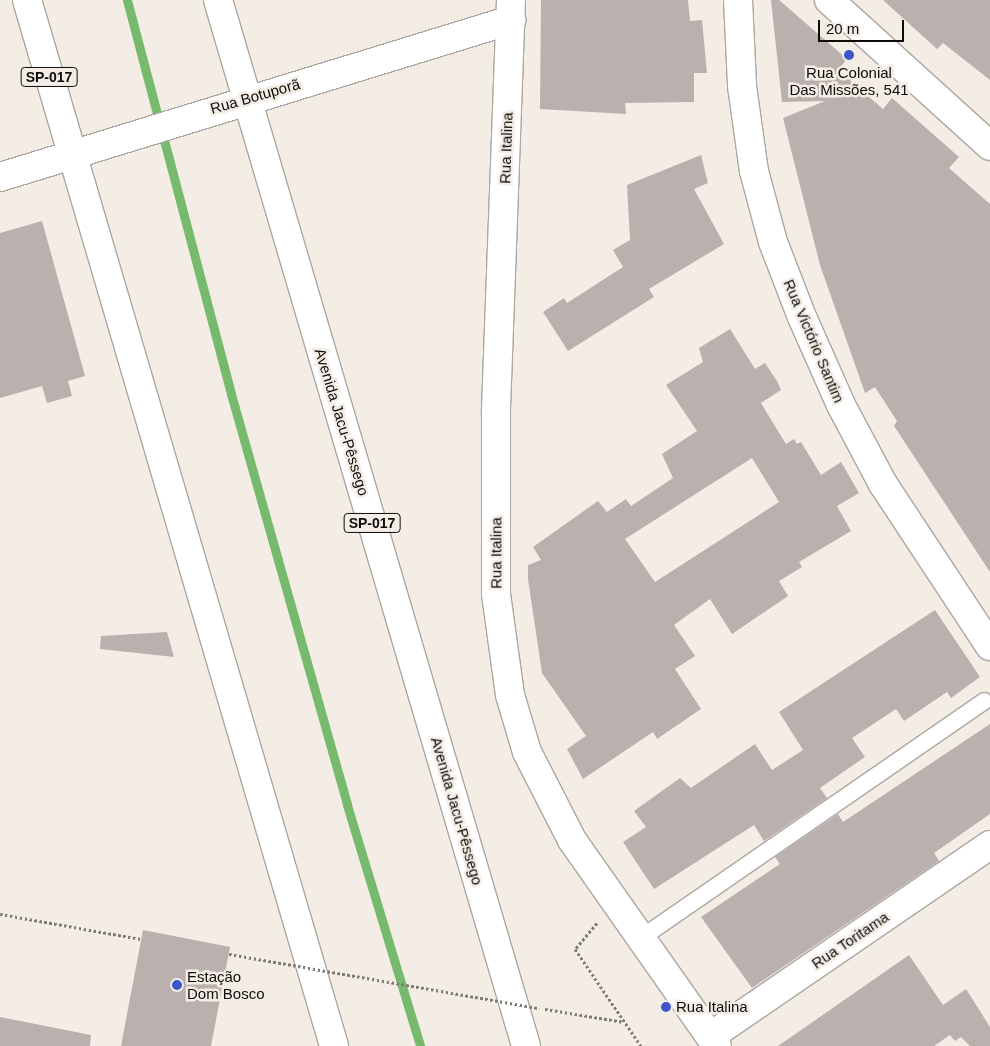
<!DOCTYPE html>
<html>
<head>
<meta charset="utf-8">
<style>
	body { margin:0 }
	#map { position:relative; width:990px; height:1046px; overflow:hidden; background:#f3ede6; font-family:Helvetica,sans-serif }
	div>[style] { position:absolute }
	[style*='--x'] { left:calc(var(--x)*1px); top:calc(var(--y)*1px); width:calc(var(--w)*1px); rotate:calc(var(--a)*1deg) }
	.stream>* { height:9px; margin:-4.5px; padding:0 4.5px; transform-origin:4.5px; border-radius:4.5px; background:#77ba6e }
	.building>* { inset:0; background:#bab1ae }
	.path>* { height:3px; margin-top:-1.5px; transform-origin:0; background:repeating-linear-gradient(90deg,#7f7b77 0 2.5px,transparent 0 5px) }
	.roads { filter:drop-shadow(1px 0 #aca7a0) drop-shadow(-1px 0 #aca7a0) drop-shadow(0 1px #aca7a0) drop-shadow(0 -1px #aca7a0) }
	.lane>* { height:16px; margin:-8px; padding:0 8px; transform-origin:8px; border-radius:8px; background:#fff }
	.street>* { height:28px; margin:-14px; padding:0 14px; transform-origin:14px; border-radius:14px; background:#fff }
	.secondary>* { height:28px; margin:-14px; padding:0 14px; transform-origin:14px; border-radius:14px; background:#fff }
	.highway>* { height:28px; margin:-14px; padding:0 14px; transform-origin:14px; border-radius:14px; background:#fff }
	.path-bridge>* { height:3px; margin-top:-1.5px; transform-origin:0; background:repeating-linear-gradient(90deg,#7f7b77 0 2.5px,transparent 0 5px) }
	.dots>* { width:14px; height:14px; translate:-50% -50%; box-sizing:border-box; border:2px solid #f3ede6; border-radius:50% }
	span { translate:-50% -50%; white-space:nowrap; text-align:center; line-height:1.15; -webkit-text-stroke:5px #f3ede6; paint-order:stroke }
	.shield-label span { padding:1px 4px; background:#f3ede6; border:1px solid; border-radius:4px; -webkit-text-stroke-width:0 }
	.shield-label { font-size:14px; color:#0e0c0a; font-weight:700 }
	.poi-label { font-size:15px; color:#0e0c0a }
	.left { translate:0 -50%; text-align:left }
	.street-label { font-size:15px; color:#0e0c0a }
	.scale { position:absolute; left:818px; top:20px; width:86px; height:22px; box-sizing:border-box; border:2px solid #0e0c0a; border-top:0; padding-left:6px; font-size:15px; line-height:18px; white-space:nowrap; color:#0e0c0a; -webkit-text-stroke:4px #f3ede6; paint-order:stroke }
</style>
</head>
<body>
<div id="map">
	<div class="stream">
		<div style="--x:127;--y:0;--w:407;--a:75.2"></div>
		<div style="--x:231;--y:394;--w:427;--a:74.2"></div>
		<div style="--x:347;--y:805;--w:252;--a:73.1"></div>
	</div>
	<div class="building">
		<div style="clip-path:polygon(541px 0,688px 0,690px 21px,702px 20px,707px 73px,694px 73px,694px 102px,625px 103px,626px 114px,540px 109px)"></div>
		<div style="clip-path:polygon(771px 0,779px 0,847px 59px,838px 70px,883px 109px,892px 98px,959px 157px,949px 168px,990px 204px,990px 572px,894px 426px,897px 421px,875px 387px,865px 393px,820px 265px,783px 118px,825px 101px,782px 102px)"></div>
		<div style="clip-path:polygon(883px 0,990px 0,990px 80px,943px 43px,937px 49px)"></div>
		<div style="clip-path:polygon(701px 155px,708px 183px,694px 189px,724px 244px,649px 289px,654px 297px,568px 351px,543px 312px,564px 298px,567px 303px,623px 267px,613px 250px,630px 240px,627px 185px)"></div>
		<div style="clip-path:polygon(42px 221px,85px 376px,68px 381px,72px 396px,47px 403px,42px 386px,0 398px,0 233px)"></div>
		<div style="clip-path:polygon(evenodd,730px 329px,755px 369px,765px 363px,777px 381px,781px 390px,761px 403px,786px 444px,794px 439px,797px 444px,801px 442px,821px 475px,841px 462px,859px 493px,837px 506px,851px 531px,799px 562px,802px 567px,779px 581px,788px 596px,732px 634px,710px 599px,674px 625px,695px 656px,675px 669px,701px 709px,657px 739px,653px 732px,583px 779px,567px 749px,586px 736px,542px 673px,528px 579px,528px 565px,541px 560px,533px 547px,598px 501px,607px 512px,626px 499px,631px 506px,673px 478px,662px 454px,697px 431px,666px 385px,703px 362px,699px 348px,730px 329px,752px 458px,779px 502px,655px 582px,625px 539px,752px 458px)"></div>
		<div style="clip-path:polygon(935px 610px,980px 677px,951px 698px,947px 692px,904px 721px,896px 709px,852px 738px,865px 757px,820px 788px,827px 798px,764px 841px,754px 825px,654px 889px,623px 842px,646px 827px,634px 811px,680px 778px,691px 788px,755px 744px,772px 770px,803px 750px,779px 712px)"></div>
		<div style="clip-path:polygon(167px 632px,174px 657px,100px 649px,101px 636px)"></div>
		<div style="clip-path:polygon(990px 724px,990px 814px,934px 853px,939px 861px,752px 988px,701px 917px,780px 864px,775px 857px,838px 814px,843px 822px)"></div>
		<div style="clip-path:polygon(143px 930px,230px 947px,211px 1046px,121px 1046px)"></div>
		<div style="clip-path:polygon(909px 955px,943px 1005px,966px 989px,990px 1027px,990px 1046px,970px 1046px,961px 1037px,955px 1041px,950px 1035px,934px 1046px,778px 1046px)"></div>
		<div style="clip-path:polygon(0 1017px,91px 1035px,90px 1046px,0 1046px)"></div>
	</div>
	<div class="path">
		<div style="--x:0;--y:914;--w:143;--a:10.1"></div>
		<div style="--x:597;--y:923;--w:34;--a:130"></div>
		<div style="--x:575;--y:949;--w:117;--a:55.8"></div>
		<div style="--x:545;--y:1009;--w:80;--a:9.3"></div>
	</div>
	<div class="roads">
		<div class="lane">
			<div style="--x:641;--y:938;--w:417;--a:-34.6"></div>
		</div>
		<div class="street">
			<div style="--x:511;--y:0;--w:414;--a:92.1"></div>
			<div style="--x:496;--y:414;--w:180;--a:90"></div>
			<div style="--x:496;--y:594;--w:102;--a:82.1"></div>
			<div style="--x:510;--y:695;--w:59;--a:73.4"></div>
			<div style="--x:527;--y:752;--w:99;--a:62.9"></div>
			<div style="--x:572;--y:840;--w:252;--a:54.9"></div>
			<div style="--x:829;--y:0;--w:217;--a:42.2"></div>
			<div style="--x:0;--y:177;--w:535;--a:-17.08"></div>
			<div style="--x:711;--y:1036;--w:338;--a:-34.4"></div>
		</div>
		<div class="secondary">
			<div style="--x:738;--y:0;--w:86;--a:87.3"></div>
			<div style="--x:742;--y:86;--w:86;--a:82"></div>
			<div style="--x:754;--y:171;--w:73;--a:75"></div>
			<div style="--x:773;--y:242;--w:80;--a:68.9"></div>
			<div style="--x:802;--y:317;--w:96;--a:66.1"></div>
			<div style="--x:841;--y:405;--w:89;--a:62"></div>
			<div style="--x:883;--y:484;--w:194;--a:56.6"></div>
		</div>
		<div class="highway">
			<div style="--x:27;--y:0;--w:1090;--a:73.64"></div>
			<div style="--x:218;--y:0;--w:1090;--a:73.59"></div>
		</div>
	</div>
	<div class="path-bridge">
		<div style="--x:229;--y:954;--w:315;--a:9.9"></div>
	</div>
	<div class="dots">
		<div style="left:849px;top:55px;background:#3e56c9"></div>
		<div style="left:177px;top:985px;background:#3e56c9"></div>
		<div style="left:666px;top:1007px;background:#3e56c9"></div>
	</div>
	<div class="shield-label">
		<span style="left:49px;top:77px">SP-017</span>
		<span style="left:372px;top:523px">SP-017</span>
	</div>
	<div class="poi-label">
		<span style="left:849px;top:81px">Rua Colonial<br>Das Missões, 541</span>
		<span class="left" style="left:187px;top:985px">Estação<br>Dom Bosco</span>
		<span class="left" style="left:676px;top:1007px">Rua Italina</span>
	</div>
	<div class="street-label">
		<span style="left:255px;top:96px;rotate:-16deg">Rua Botuporã</span>
		<span style="left:506px;top:148px;rotate:-88deg">Rua Italina</span>
		<span style="left:814px;top:341px;rotate:67deg">Rua Victório Santim</span>
		<span style="left:342px;top:422px;rotate:73deg">Avenida Jacu-Pêssego</span>
		<span style="left:496px;top:553px;rotate:-90deg">Rua Italina</span>
		<span style="left:457px;top:811px;rotate:74deg">Avenida Jacu-Pêssego</span>
		<span style="left:850px;top:940px;rotate:-34deg">Rua Toritama</span>
	</div>
	<div class="scale">20 m</div>
</div>
</body>
</html>
